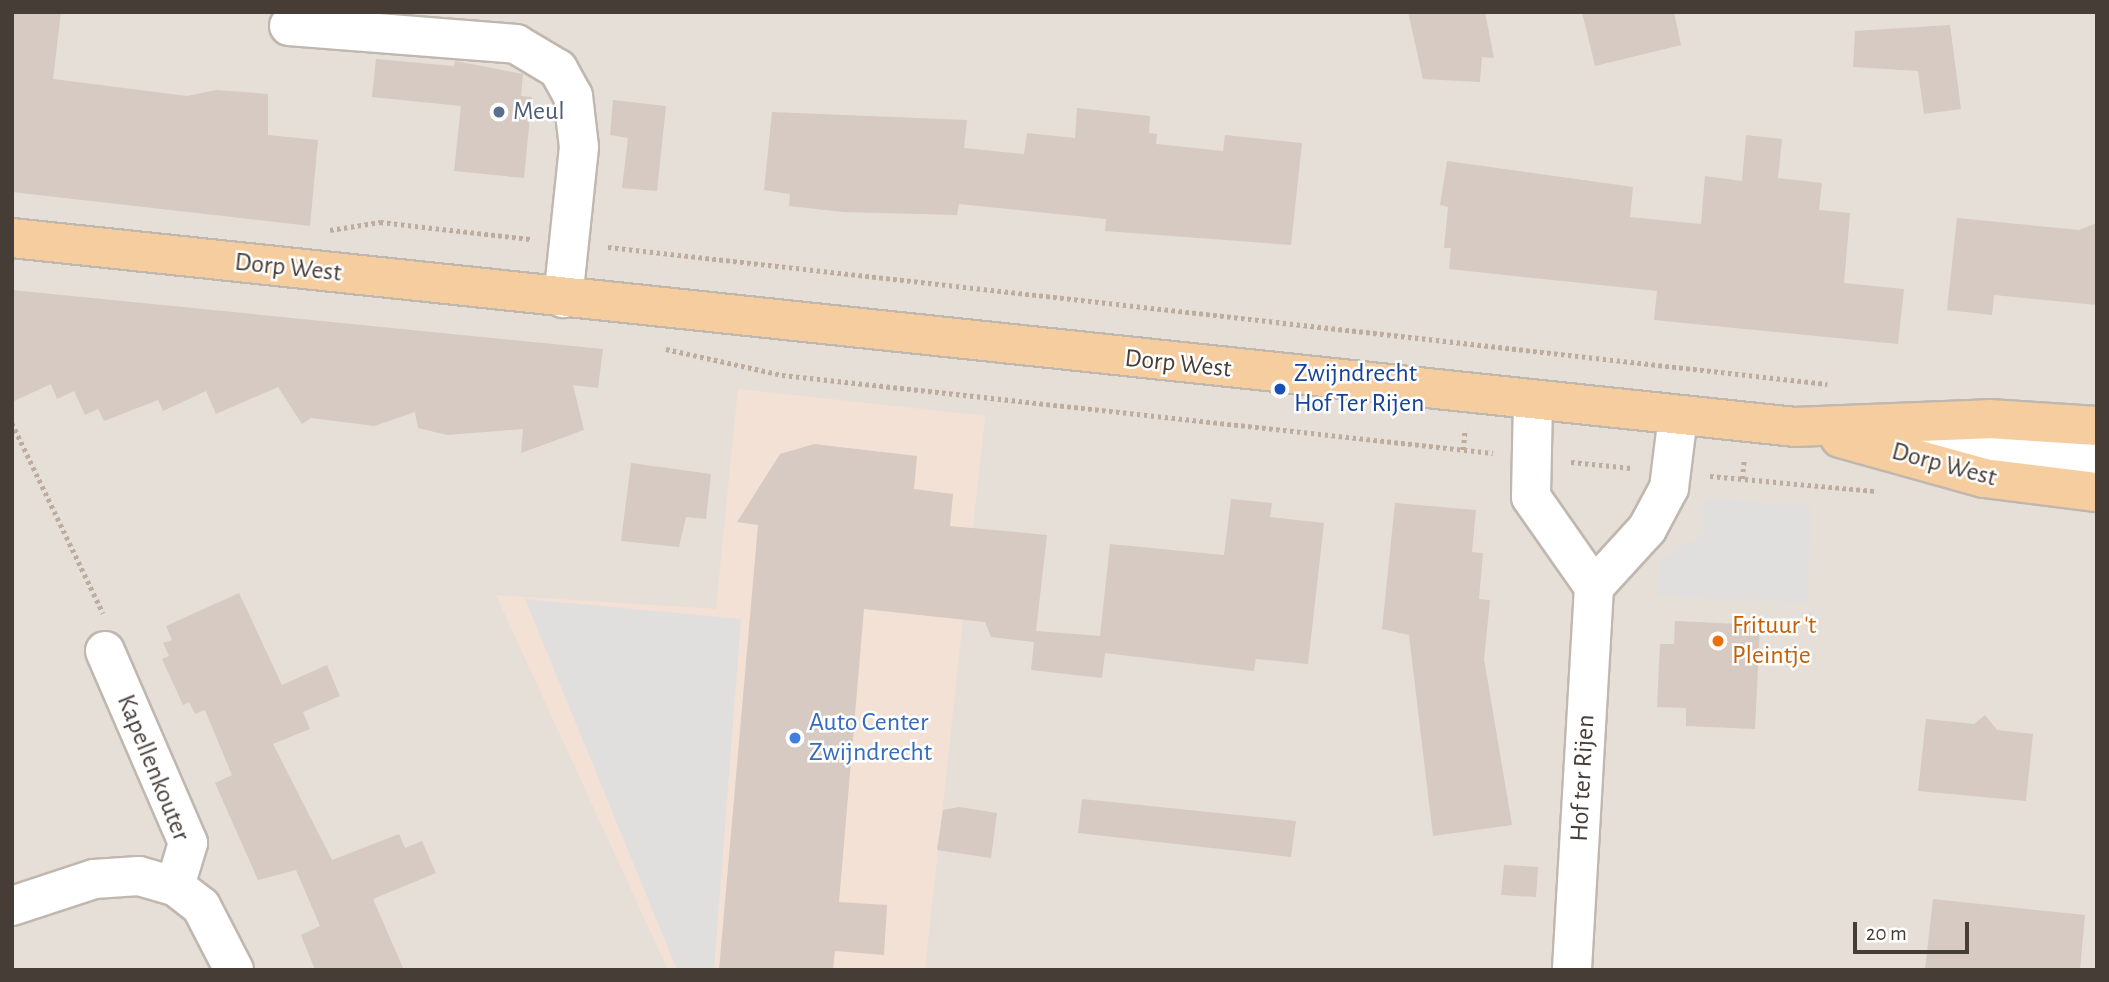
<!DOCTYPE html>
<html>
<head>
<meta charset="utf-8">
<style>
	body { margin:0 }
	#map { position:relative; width:2109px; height:982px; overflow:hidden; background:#f3eee8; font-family:"Alegreya Sans",sans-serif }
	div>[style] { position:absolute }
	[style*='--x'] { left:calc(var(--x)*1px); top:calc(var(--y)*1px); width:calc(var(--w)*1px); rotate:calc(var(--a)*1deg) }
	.residential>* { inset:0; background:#e6dfd7 }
	.commercial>* { inset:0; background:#f3e1d5 }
	.parking>* { inset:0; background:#e1dfdd }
	.building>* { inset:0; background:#d6cac2 }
	.path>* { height:4.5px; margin-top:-2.25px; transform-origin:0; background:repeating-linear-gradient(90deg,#bead9e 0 3.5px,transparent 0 7px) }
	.roads { filter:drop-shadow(2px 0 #c0b7af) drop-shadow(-2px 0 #c0b7af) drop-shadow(0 2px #c0b7af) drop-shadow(0 -2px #c0b7af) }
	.minor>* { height:38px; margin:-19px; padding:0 19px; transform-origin:19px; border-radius:19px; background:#fff }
	.major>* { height:38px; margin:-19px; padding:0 19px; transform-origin:19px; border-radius:19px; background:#f6cd9e }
	.dots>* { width:19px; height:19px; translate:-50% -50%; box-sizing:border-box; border:4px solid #fff; border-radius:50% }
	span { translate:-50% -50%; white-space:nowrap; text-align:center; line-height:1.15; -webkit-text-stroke:5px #fff; paint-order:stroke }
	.service-label { font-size:26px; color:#4e5e75 }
	.left { translate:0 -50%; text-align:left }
	.street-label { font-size:26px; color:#463d37 }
	.transit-label { font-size:26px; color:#164399 }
	.food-label { font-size:26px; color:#c56008 }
	.shop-label { font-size:26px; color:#366cbe }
	.frame { position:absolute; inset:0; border:14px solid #463d37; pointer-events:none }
	.scale { position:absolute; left:1853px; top:922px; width:116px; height:32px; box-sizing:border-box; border:4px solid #463d37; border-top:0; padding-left:9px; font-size:21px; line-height:24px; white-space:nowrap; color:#463d37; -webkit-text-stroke:5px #fff; paint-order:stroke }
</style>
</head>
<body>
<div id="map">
	<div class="residential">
		<div style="clip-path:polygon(12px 12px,2097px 12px,2097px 970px,12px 970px)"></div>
	</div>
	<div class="commercial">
		<div style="clip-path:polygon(738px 389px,985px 416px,925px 970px,668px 970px,496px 595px,716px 609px)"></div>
	</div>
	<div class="parking">
		<div style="clip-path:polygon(1704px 498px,1811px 506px,1807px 603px,1657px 596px,1661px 560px,1703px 534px)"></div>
		<div style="clip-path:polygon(525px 599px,741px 619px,714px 970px,677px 970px)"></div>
	</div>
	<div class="building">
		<div style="clip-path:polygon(12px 12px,61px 12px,53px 79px,187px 96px,216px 90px,268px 94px,268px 135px,318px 140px,310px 226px,12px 192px)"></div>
		<div style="clip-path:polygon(1408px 12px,1485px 12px,1494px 58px,1482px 57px,1480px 82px,1423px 79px)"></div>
		<div style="clip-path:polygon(1582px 12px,1674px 12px,1681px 45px,1595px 66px)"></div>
		<div style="clip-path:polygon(1950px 25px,1961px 109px,1924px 114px,1918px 71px,1853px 67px,1855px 31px)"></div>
		<div style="clip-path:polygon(376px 59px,454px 66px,455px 61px,523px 74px,521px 96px,532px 97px,524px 178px,454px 171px,461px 106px,372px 97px)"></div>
		<div style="clip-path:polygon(613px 100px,666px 106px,657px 191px,622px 188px,628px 138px,610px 135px)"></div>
		<div style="clip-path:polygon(1077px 108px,1150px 116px,1149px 133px,1157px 134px,1156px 144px,1223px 151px,1225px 135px,1302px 143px,1291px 245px,1105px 231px,1106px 219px,959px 204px,957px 215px,843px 212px,789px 206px,790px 194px,764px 190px,772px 112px,967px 120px,964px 148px,1024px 154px,1027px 133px,1075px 138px)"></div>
		<div style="clip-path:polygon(1746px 135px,1782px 139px,1778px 178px,1822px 183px,1819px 210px,1850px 213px,1844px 283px,1904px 289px,1898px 344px,1654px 320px,1657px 291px,1449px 269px,1451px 248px,1444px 248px,1448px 207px,1440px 205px,1447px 161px,1633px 187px,1630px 217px,1701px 224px,1705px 176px,1742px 181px)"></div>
		<div style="clip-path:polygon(1957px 218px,2079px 230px,2097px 223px,2097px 305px,1994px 295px,1992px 315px,1947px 310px)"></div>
		<div style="clip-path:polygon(12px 290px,603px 349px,598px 388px,573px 385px,584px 430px,521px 453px,523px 429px,447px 435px,418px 428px,415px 412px,374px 426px,311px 418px,302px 424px,278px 387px,216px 414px,206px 391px,163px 411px,158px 400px,104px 421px,98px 409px,85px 415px,74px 391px,57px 399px,51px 384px,12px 402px)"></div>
		<div style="clip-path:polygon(814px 444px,917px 456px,914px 489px,953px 494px,950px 526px,1047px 535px,1036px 631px,1100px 636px,1110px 544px,1224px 555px,1231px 499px,1272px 503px,1270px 517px,1324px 523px,1308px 664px,1256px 659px,1254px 671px,1105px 653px,1102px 678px,1031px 670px,1034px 642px,991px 637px,985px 622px,864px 609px,839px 902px,887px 905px,884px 955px,835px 951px,833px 970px,719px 970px,758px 525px,737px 522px,780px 454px)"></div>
		<div style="clip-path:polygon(631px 463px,711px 474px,706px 519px,686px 517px,679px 547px,621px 541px)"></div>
		<div style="clip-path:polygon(1395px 503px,1476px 510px,1472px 552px,1483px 553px,1479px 599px,1490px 600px,1484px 659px,1512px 825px,1433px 836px,1409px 635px,1382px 629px)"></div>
		<div style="clip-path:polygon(239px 593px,282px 685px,327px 665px,340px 696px,303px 712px,310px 729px,273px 744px,332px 860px,399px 834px,405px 848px,422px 841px,436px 873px,373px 899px,404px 970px,315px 970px,301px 935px,320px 926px,296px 870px,258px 880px,215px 783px,232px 775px,205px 710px,195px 714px,189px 702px,183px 705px,162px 659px,169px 656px,163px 643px,172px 640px,166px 626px)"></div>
		<div style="clip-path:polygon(1675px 621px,1760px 625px,1755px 729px,1686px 726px,1686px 708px,1657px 707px,1660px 644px,1674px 644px)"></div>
		<div style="clip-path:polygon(1985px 715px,1997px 730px,2033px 734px,2026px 801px,1918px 791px,1926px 719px,1974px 724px)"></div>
		<div style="clip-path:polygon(1082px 799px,1296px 821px,1291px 857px,1078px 833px)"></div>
		<div style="clip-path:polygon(959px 807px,997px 813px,991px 858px,937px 850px,943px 810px)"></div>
		<div style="clip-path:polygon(1504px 865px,1538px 867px,1536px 897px,1501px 895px)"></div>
		<div style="clip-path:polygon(1933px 899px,2085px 915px,2080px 970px,1925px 970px)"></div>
	</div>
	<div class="path">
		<div style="--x:330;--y:230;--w:51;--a:-9.1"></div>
		<div style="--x:380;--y:222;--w:151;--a:6.5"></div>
		<div style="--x:608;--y:247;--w:1227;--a:6.41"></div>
		<div style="--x:666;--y:349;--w:119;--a:12.6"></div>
		<div style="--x:782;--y:375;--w:715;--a:6.26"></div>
		<div style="--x:12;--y:423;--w:211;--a:64.4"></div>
		<div style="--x:1463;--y:450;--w:21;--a:-85"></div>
		<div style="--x:1571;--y:462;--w:61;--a:5.6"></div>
		<div style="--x:1710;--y:476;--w:167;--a:5.2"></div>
		<div style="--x:1742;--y:479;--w:20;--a:-84"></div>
	</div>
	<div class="roads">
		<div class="minor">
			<div style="--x:289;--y:26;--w:228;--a:4.5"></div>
			<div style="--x:516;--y:44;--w:49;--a:30.8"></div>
			<div style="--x:558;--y:69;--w:31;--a:61"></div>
			<div style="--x:573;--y:96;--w:51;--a:83.3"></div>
			<div style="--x:579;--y:147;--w:152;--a:96"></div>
			<div style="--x:1533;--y:401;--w:96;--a:91.2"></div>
			<div style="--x:1531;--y:497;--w:110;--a:55"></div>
			<div style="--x:1594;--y:587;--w:384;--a:93.3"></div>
			<div style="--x:1873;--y:436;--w:225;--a:5.9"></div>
			<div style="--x:1594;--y:587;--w:79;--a:-47.6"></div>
			<div style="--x:1647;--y:529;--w:47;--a:-61.8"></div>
			<div style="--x:1669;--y:488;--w:73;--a:-82.9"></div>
			<div style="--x:105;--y:651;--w:209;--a:66.6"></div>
			<div style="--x:188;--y:843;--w:45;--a:106.8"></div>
			<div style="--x:12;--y:906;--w:86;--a:-18.2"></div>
			<div style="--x:94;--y:879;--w:45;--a:-3.8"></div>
			<div style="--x:139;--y:876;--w:37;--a:16"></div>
			<div style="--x:175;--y:886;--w:33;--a:38"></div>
			<div style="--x:201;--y:906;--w:72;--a:62.7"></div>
		</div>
		<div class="major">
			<div style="--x:12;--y:238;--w:1792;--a:6.05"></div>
			<div style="--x:1794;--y:427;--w:195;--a:-2.3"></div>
			<div style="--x:1989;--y:419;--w:108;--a:3.7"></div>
			<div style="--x:1840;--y:438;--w:149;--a:15.5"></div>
			<div style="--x:1984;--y:478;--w:114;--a:7.1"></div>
		</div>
	</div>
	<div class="dots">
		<div style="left:499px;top:112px;background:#5c6f8a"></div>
		<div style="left:1280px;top:389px;background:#1a4fb4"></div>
		<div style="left:1718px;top:641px;background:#e8710a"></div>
		<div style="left:795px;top:738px;background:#3f7fe0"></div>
	</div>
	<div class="service-label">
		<span class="left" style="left:513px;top:112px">Meul</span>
	</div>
	<div class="street-label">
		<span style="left:288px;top:268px;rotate:6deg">Dorp West</span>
		<span style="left:1178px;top:364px;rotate:6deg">Dorp West</span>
		<span style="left:1944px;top:465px;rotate:15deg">Dorp West</span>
		<span style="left:153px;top:768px;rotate:68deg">Kapellenkouter</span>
		<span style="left:1583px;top:778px;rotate:-87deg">Hof ter Rijen</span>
	</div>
	<div class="transit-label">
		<span class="left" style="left:1294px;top:389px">Zwijndrecht<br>Hof Ter Rijen</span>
	</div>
	<div class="food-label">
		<span class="left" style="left:1732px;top:641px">Frituur 't<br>Pleintje</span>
	</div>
	<div class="shop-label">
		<span class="left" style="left:809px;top:738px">Auto Center<br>Zwijndrecht</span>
	</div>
	<div class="frame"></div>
	<div class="scale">20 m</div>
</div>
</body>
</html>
